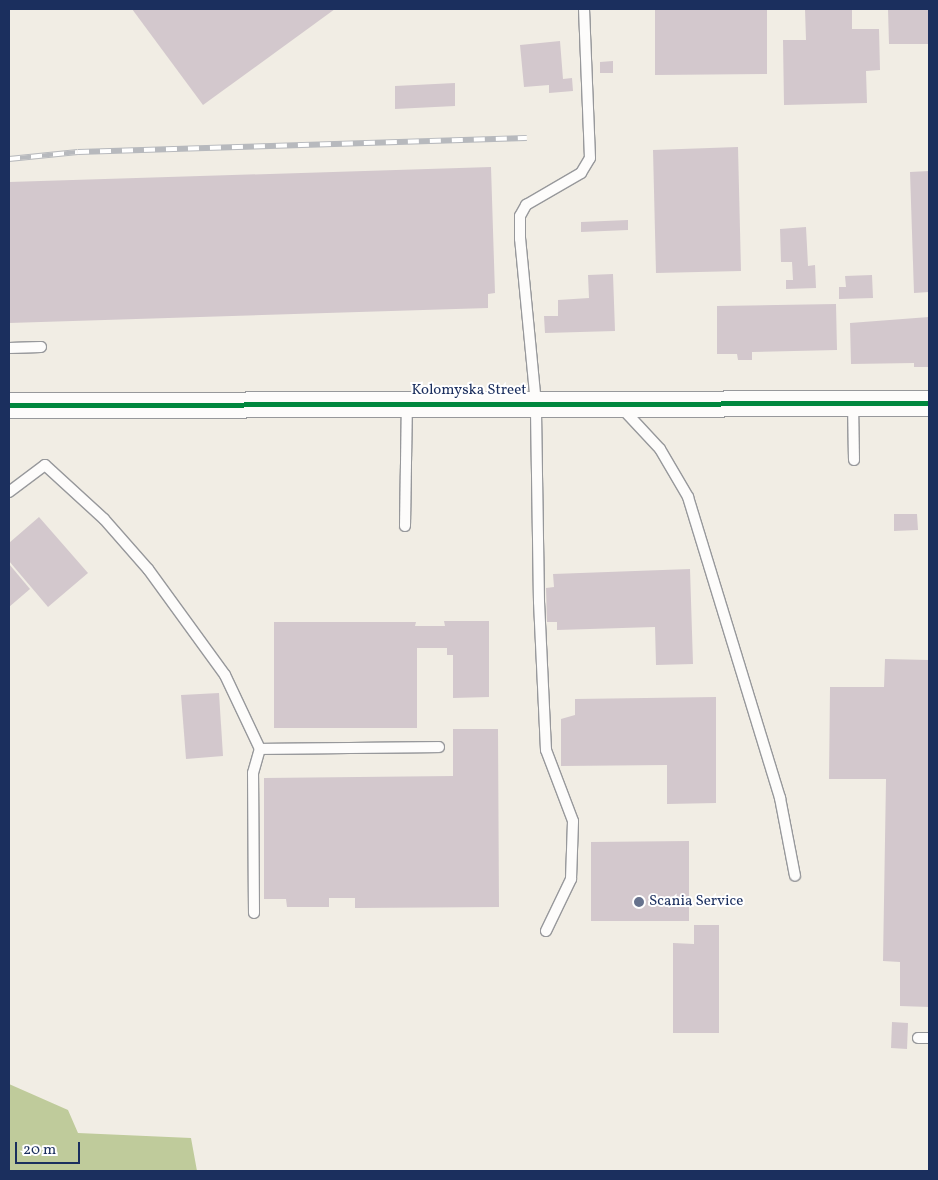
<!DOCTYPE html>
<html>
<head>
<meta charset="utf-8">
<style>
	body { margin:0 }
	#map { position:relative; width:938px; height:1180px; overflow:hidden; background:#f1ede4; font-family:Vollkorn,serif }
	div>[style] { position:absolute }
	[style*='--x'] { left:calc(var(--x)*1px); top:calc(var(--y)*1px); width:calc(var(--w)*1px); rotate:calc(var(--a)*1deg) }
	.forest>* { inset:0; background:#bfcb9b }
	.building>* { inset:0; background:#d3c8cd }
	.roads { filter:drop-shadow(1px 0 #97989b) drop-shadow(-1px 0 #97989b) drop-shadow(0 1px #97989b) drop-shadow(0 -1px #97989b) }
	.service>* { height:10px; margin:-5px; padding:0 5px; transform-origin:5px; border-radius:5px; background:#fdfcfb }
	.tertiary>* { height:25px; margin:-12.5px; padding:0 12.5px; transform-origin:12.5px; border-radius:12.5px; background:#fdfcfb }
	.rail>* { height:5.5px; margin-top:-2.75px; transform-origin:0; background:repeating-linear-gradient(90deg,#fff 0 11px,#b7b9bd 0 22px); box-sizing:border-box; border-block:1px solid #b7b9bd }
	.cycleway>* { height:5px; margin:-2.5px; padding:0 2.5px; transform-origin:2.5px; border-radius:2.5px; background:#00873e }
	.dots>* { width:14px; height:14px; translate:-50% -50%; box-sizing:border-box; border:2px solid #fff; border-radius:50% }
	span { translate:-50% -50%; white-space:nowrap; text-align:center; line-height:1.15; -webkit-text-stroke:4px #fff; paint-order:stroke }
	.street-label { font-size:15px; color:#1b2f5e }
	.poi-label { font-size:15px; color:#1b2f5e }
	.left { translate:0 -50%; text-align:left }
	.frame { position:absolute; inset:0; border:10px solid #1b2f5e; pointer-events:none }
	.scale { position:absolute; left:15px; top:1142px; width:65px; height:22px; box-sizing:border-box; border:2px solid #1b2f5e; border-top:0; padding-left:6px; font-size:15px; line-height:18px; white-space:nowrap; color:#1b2f5e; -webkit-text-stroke:4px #fff; paint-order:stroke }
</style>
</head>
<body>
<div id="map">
	<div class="forest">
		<div style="clip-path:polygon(9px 1084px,68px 1110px,78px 1133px,191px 1138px,197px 1171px,9px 1171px)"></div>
	</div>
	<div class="building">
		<div style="clip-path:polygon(132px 9px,335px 9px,203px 105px)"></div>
		<div style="clip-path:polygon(655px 9px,767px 9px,767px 74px,655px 75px)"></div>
		<div style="clip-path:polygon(805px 9px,852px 9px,852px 29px,879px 29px,880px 70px,866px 71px,867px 103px,784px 105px,783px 40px,806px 40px)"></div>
		<div style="clip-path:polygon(888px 9px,929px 9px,929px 44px,889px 44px)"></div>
		<div style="clip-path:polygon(560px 41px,563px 79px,572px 78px,573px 91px,549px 93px,549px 85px,524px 87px,520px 45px)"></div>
		<div style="clip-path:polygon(613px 61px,613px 73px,600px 73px,600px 62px)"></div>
		<div style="clip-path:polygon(455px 83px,455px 106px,395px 109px,395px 86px)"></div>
		<div style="clip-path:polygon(738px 147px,741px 271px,656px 273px,653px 150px)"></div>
		<div style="clip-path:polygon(491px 167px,495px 293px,488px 294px,488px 308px,9px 323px,9px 182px)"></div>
		<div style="clip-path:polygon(929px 171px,929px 292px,914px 293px,910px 172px)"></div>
		<div style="clip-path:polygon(628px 220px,628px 230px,581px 232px,581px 222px)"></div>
		<div style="clip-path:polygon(806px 227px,808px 266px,815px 265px,816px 288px,786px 289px,786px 280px,793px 280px,792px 262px,781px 262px,780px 229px)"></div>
		<div style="clip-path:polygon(613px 274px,615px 331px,545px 333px,544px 316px,558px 316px,558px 300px,589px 298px,588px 275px)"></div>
		<div style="clip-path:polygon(872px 275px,873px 298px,839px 299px,839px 287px,846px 287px,845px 276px)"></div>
		<div style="clip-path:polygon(836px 304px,837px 350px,752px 352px,752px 360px,738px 360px,737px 354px,717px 354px,717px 306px)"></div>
		<div style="clip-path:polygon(929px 317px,929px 367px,914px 367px,914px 363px,851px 364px,850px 323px)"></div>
		<div style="clip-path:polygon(894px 514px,917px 514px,918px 530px,894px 531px)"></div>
		<div style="clip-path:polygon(39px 517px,88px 573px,48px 607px,9px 561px,9px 543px)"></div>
		<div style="clip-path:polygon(9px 564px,30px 589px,9px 607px)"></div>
		<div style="clip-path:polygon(690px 569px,693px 664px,656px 665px,655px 627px,557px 630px,557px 622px,547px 622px,546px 588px,554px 587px,553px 574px)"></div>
		<div style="clip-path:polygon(444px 621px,489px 621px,489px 697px,453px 698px,453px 655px,447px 655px,447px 648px,417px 648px,417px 728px,274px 728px,274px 622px,416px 622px,415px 626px,445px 626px)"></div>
		<div style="clip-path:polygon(885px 659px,929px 660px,929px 1007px,900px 1006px,900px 962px,883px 961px,886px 779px,829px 779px,830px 687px,884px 687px)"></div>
		<div style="clip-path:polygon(219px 693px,223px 756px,186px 759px,181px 695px)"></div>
		<div style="clip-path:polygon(716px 697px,716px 803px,667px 804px,667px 765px,561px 766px,561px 719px,575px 715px,575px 699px)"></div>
		<div style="clip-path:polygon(453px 729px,498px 729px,499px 907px,355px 908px,355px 898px,329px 898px,329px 907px,287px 907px,286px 899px,264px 899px,264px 778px,453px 776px)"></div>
		<div style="clip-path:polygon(689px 841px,689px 921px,591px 921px,591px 842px)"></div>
		<div style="clip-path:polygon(694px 925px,719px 925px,719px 1033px,673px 1033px,673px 943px,694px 944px)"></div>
		<div style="clip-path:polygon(892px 1022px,908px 1023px,907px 1049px,891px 1048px)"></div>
	</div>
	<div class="roads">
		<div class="service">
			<div style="--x:9;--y:348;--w:32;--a:-2"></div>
			<div style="--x:853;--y:403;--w:57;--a:89"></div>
			<div style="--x:620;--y:406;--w:59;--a:47.1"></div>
			<div style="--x:660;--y:449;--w:56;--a:59.7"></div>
			<div style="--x:688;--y:497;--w:315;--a:73"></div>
			<div style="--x:780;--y:798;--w:79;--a:79.1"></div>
			<div style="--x:9;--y:492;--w:45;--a:-36.9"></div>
			<div style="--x:45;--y:465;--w:80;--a:42.5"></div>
			<div style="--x:104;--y:519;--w:67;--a:48.7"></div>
			<div style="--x:148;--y:569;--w:131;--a:54"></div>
			<div style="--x:225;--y:675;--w:82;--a:64.7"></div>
			<div style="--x:405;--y:526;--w:121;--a:-89.1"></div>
			<div style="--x:254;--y:913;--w:140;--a:-90.4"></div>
			<div style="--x:253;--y:773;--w:25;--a:-74"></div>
			<div style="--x:260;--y:749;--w:179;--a:-0.6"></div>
			<div style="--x:546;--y:931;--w:58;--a:-64.3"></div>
			<div style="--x:571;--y:879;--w:58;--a:-88"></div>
			<div style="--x:573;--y:821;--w:76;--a:-110.8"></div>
			<div style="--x:546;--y:750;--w:148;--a:-92.7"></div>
			<div style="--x:539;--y:602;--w:198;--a:-90.9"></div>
			<div style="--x:536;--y:404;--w:166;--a:-95.5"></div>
			<div style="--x:520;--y:239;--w:23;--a:-90"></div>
			<div style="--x:520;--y:216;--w:13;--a:-61"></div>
			<div style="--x:526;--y:205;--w:64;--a:-30.2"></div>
			<div style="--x:581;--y:173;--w:17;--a:-59"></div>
			<div style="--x:590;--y:158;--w:149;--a:-92.3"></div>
			<div style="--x:918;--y:1038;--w:11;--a:0"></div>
		</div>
		<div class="tertiary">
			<div style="--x:9;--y:405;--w:920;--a:-0.12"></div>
		</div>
	</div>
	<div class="rail">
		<div style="--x:9;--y:159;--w:69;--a:-5.8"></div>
		<div style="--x:78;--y:152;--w:449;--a:-1.8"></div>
	</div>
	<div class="cycleway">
		<div style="--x:9;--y:405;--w:920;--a:-0.12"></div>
	</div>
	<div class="dots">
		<div style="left:639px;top:902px;background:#66728d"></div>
	</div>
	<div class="street-label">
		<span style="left:469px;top:391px">Kolomyska Street</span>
	</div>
	<div class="poi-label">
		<span class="left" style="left:649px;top:902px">Scania Service</span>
	</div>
	<div class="frame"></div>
	<div class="scale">20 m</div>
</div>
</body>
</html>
